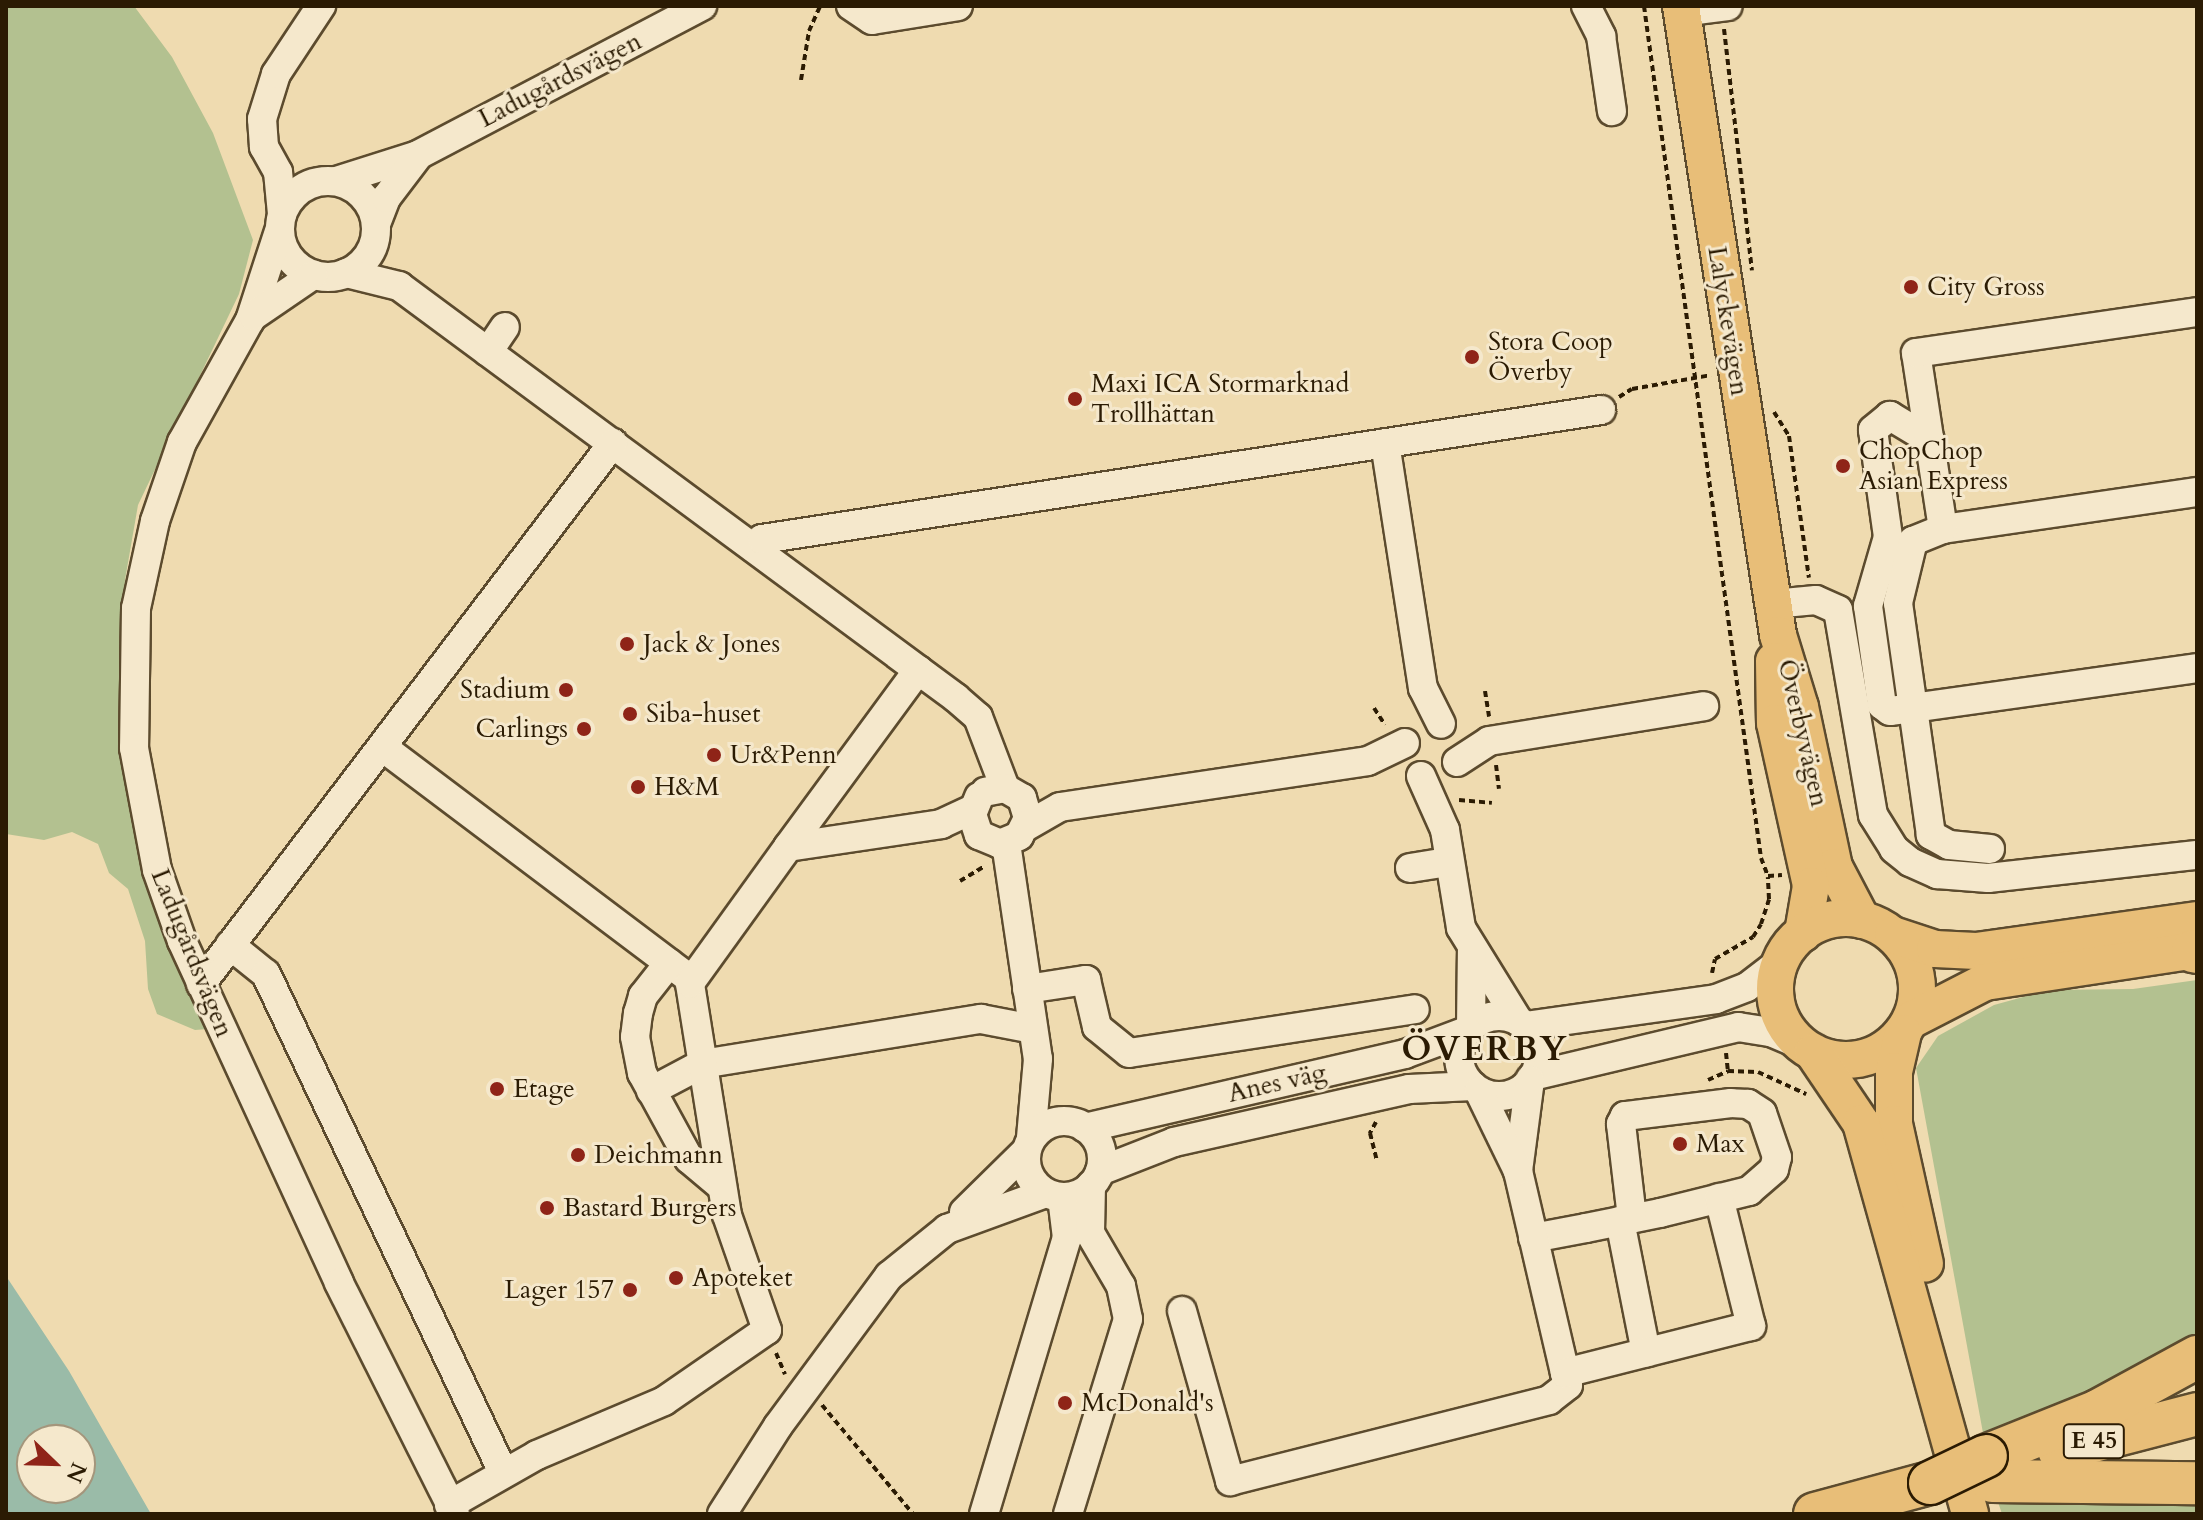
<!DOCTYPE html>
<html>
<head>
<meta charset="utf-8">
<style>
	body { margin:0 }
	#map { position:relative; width:2203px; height:1520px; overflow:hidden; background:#efdbb0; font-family:Cardo,serif }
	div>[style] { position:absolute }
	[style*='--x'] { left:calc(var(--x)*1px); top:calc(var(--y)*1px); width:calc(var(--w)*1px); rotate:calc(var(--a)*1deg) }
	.green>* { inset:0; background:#b3c190 }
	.water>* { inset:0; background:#9abba8 }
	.path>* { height:4px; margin-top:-2px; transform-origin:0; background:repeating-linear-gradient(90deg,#2b1b03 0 6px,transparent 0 10px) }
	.roads { filter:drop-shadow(2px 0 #5c4b2e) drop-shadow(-2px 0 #5c4b2e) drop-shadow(0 2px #5c4b2e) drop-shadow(0 -2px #5c4b2e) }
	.minor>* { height:28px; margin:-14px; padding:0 14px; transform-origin:14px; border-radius:14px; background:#f5e8cc }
	.minor>.ring { margin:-14px; padding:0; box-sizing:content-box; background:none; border:28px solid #f5e8cc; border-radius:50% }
	.major>* { height:36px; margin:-18px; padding:0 18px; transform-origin:18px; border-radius:18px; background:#e8be78 }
	.major>.ring { margin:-18px; padding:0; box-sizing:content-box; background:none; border:36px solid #e8be78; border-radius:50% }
	.highway>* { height:42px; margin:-21px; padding:0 21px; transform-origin:21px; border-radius:21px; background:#e8be78 }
	.bridges { filter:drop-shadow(2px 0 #2b1b03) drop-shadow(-2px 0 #2b1b03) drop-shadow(0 2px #2b1b03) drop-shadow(0 -2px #2b1b03) }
	.highway-bridge>* { height:42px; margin:-21px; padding:0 21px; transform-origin:21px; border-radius:21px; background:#e8be78 }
	.dots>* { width:22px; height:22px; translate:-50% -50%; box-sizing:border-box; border:4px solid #f5e8cc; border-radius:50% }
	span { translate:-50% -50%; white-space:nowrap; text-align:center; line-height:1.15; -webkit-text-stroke:6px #f5e8cc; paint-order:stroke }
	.shield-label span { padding:2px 6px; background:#f5e8cc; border:2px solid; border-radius:6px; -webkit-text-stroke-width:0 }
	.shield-label { font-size:24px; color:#2b1b03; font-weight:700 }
	.street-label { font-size:26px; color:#2b1b03 }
	.poi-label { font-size:26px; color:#2b1b03 }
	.left { translate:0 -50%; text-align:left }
	.right { translate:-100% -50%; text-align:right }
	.district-label { font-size:34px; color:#2b1b03; font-weight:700; letter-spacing:2px }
	.frame { position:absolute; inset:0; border:8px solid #2b1b03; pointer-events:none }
	.north { position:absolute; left:16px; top:1424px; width:80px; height:80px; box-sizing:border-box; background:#f5e8cc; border:2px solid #a4967c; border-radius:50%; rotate:113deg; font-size:22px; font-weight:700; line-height:32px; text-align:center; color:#2b1b03 }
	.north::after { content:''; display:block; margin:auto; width:28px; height:36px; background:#8f2418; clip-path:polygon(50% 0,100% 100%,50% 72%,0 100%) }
</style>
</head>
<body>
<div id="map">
	<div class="green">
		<div style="clip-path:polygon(6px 6px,134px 6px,172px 57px,213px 133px,253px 240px,239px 294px,138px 505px,125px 580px,119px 674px,123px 769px,140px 858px,170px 951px,208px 1029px,195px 1030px,157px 1014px,148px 989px,145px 941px,128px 889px,109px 873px,98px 844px,72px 832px,44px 840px,6px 834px)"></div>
		<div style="clip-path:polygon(2197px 980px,2197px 1337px,2085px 1401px,1983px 1433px,1916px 1068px,1938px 1036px,1994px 1005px,2049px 990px,2133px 989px)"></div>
		<div style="clip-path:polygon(2197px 1499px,2197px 1514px,2002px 1514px,1998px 1502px)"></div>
	</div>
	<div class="water">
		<div style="clip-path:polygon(evenodd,6px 1276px,69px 1371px,151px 1514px,6px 1514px,6px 1276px,32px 1440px,80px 1440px,80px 1488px,32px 1488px,32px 1440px)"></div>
	</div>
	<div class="path">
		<div style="--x:1644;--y:6;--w:860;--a:82.18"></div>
		<div style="--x:1761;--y:858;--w:19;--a:69"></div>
		<div style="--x:1768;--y:876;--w:14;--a:-4"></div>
		<div style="--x:1724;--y:29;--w:243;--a:83.4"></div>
		<div style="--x:801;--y:80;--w:50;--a:-80.7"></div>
		<div style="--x:809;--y:31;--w:27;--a:-66"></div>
		<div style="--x:1619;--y:397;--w:15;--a:-32"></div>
		<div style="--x:1632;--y:389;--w:80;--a:-10"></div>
		<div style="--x:1774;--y:412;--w:28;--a:58"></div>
		<div style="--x:1789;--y:436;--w:143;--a:82"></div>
		<div style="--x:1485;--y:691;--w:26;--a:81"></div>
		<div style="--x:1374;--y:708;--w:20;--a:57"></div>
		<div style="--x:1496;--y:765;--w:24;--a:83"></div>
		<div style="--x:1459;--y:800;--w:33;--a:5"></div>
		<div style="--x:960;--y:881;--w:29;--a:-31"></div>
		<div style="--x:1712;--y:973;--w:14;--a:-78"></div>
		<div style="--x:1715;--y:959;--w:44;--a:-30.1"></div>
		<div style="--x:1753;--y:937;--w:15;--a:-58"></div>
		<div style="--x:1761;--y:924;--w:26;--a:-72"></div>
		<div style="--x:1769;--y:899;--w:22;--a:-93"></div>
		<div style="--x:1726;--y:1053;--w:18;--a:84"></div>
		<div style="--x:1708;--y:1080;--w:22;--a:-24"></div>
		<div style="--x:1728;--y:1071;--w:30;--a:2"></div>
		<div style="--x:1758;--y:1072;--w:53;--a:24.6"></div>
		<div style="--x:1376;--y:1122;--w:13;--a:119"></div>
		<div style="--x:1370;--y:1133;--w:29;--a:76"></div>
		<div style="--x:776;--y:1353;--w:23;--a:67"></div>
		<div style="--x:822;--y:1405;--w:142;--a:50.1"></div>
	</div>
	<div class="roads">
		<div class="minor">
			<div style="--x:851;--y:6;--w:25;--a:34"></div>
			<div style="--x:872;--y:20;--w:87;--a:-9.2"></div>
			<div style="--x:1586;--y:6;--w:34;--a:63"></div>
			<div style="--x:1601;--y:36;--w:76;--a:81.7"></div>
			<div style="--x:1681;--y:12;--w:47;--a:-7.3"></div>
			<div class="ring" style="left:280px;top:181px;width:68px;height:68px"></div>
			<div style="--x:336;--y:181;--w:86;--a:-17.6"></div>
			<div style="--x:418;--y:155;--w:321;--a:-27.7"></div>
			<div style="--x:282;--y:214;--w:42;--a:-95.4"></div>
			<div style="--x:278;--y:172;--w:29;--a:-119"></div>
			<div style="--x:264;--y:147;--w:28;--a:-94"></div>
			<div style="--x:262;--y:119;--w:47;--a:-72.7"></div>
			<div style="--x:276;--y:74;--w:82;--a:-56.5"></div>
			<div style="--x:376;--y:224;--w:28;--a:-69"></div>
			<div style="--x:386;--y:198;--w:53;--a:-52.7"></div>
			<div style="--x:279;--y:231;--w:94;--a:108"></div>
			<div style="--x:250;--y:320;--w:140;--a:119.1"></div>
			<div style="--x:182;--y:442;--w:83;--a:108.9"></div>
			<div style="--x:155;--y:521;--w:89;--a:102.3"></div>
			<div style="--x:136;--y:608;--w:140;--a:90.8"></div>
			<div style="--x:134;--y:748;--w:124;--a:79.3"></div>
			<div style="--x:157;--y:870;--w:75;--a:70.6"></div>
			<div style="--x:182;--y:941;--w:376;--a:65.3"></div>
			<div style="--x:339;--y:1283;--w:258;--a:63.3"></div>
			<div style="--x:346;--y:273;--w:55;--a:13.8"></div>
			<div style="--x:399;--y:286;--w:693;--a:36.49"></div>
			<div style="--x:956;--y:698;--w:29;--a:41"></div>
			<div style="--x:978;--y:717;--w:76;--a:69.2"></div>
			<div style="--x:253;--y:316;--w:73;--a:-34.3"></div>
			<div style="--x:488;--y:352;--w:30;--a:-56"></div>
			<div style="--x:1930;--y:440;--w:47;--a:-149"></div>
			<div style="--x:1890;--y:416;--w:22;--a:141"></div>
			<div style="--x:1873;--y:430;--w:108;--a:82"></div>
			<div style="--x:1888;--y:537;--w:72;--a:106.2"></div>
			<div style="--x:1868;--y:606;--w:100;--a:82"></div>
			<div style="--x:1882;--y:705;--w:10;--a:37"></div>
			<div style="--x:1890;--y:711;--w:23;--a:-7"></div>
			<div style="--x:1913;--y:708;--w:287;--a:-8"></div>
			<div style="--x:1385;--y:443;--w:248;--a:81.2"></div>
			<div style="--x:1423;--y:688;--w:40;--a:63.4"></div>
			<div style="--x:1943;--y:529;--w:257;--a:-8.3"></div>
			<div style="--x:754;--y:548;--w:12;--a:-48"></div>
			<div style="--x:762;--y:539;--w:849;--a:-8.74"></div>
			<div style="--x:1773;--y:604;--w:43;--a:-5.3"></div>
			<div style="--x:1816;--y:600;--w:24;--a:24"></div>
			<div style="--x:1838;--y:610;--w:208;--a:80.3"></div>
			<div style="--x:1873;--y:815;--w:40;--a:58"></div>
			<div style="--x:1894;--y:849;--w:21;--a:39"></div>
			<div style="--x:1910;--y:862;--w:30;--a:24"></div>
			<div style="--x:1937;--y:874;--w:51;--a:4.5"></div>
			<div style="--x:1988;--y:878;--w:210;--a:-6.3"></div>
			<div style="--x:385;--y:749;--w:384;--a:37"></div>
			<div style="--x:1457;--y:762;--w:38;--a:-33"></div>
			<div style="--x:1489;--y:741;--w:218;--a:-9.2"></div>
			<div style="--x:1421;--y:776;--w:59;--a:66"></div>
			<div style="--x:1445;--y:830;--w:99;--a:80.7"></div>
			<div style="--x:1461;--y:928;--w:110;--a:58.3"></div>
			<div style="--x:979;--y:797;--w:18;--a:112"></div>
			<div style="--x:972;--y:814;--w:22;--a:72"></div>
			<div style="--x:979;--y:835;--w:23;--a:23"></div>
			<div style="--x:1000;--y:844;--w:21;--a:-23"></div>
			<div style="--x:1019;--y:836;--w:20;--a:-63"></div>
			<div style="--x:1028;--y:818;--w:21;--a:-107"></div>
			<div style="--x:1022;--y:798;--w:20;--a:-150"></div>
			<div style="--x:1005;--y:788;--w:20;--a:169"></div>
			<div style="--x:1025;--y:827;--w:40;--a:-29.7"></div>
			<div style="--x:1060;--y:807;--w:311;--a:-8.5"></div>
			<div style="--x:1368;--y:761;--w:41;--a:-25.9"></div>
			<div style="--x:1006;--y:843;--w:218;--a:81.6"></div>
			<div style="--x:1038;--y:1059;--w:79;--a:95.1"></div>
			<div style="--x:788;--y:847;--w:220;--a:-53.7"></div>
			<div style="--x:1990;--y:849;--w:41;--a:-174.4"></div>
			<div style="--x:1949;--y:845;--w:21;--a:-151"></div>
			<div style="--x:1931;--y:835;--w:234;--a:-98.1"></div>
			<div style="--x:1898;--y:603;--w:64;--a:-76.4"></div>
			<div style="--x:1913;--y:541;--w:32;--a:-22"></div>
			<div style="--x:1943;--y:529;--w:178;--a:-98.7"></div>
			<div style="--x:1916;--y:353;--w:284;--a:-8.3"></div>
			<div style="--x:1410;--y:868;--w:39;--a:-9"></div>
			<div style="--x:230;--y:945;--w:46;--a:38.9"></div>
			<div style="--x:266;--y:974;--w:552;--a:64.55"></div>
			<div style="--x:669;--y:963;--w:42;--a:128.2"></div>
			<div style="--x:643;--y:996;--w:18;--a:106"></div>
			<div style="--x:638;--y:1013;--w:24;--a:97"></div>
			<div style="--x:635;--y:1037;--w:37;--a:79"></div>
			<div style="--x:642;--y:1073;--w:98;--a:61.3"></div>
			<div style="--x:689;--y:1159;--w:40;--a:40"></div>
			<div style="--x:201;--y:984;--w:680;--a:-52.71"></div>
			<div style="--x:1027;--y:989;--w:60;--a:-8.7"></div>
			<div style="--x:1086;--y:980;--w:48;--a:76.8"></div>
			<div style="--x:1097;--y:1027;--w:41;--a:39.1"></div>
			<div style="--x:1129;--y:1053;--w:289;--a:-8.7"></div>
			<div class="ring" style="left:1459px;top:1016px;width:52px;height:52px"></div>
			<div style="--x:1525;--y:1026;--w:193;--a:-8"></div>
			<div style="--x:1716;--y:999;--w:33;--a:-21"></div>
			<div style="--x:1747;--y:987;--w:43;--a:-37.4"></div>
			<div style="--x:1471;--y:1027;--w:79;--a:-89.3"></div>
			<div style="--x:1533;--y:1076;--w:211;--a:-13.4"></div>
			<div style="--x:1738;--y:1027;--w:33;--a:9"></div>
			<div style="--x:1771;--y:1032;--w:34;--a:23"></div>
			<div style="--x:651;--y:1091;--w:58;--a:-27.9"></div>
			<div style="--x:702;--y:1064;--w:283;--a:-9.2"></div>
			<div style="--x:981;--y:1019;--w:53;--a:10.9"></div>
			<div class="ring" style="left:1026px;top:1121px;width:48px;height:48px"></div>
			<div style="--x:1085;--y:1128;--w:328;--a:-13"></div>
			<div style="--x:1405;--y:1054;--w:66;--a:-20.4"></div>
			<div style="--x:1100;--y:1171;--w:79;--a:-21.4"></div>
			<div style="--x:1174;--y:1142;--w:241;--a:-12.7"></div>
			<div style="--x:1409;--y:1089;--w:64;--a:-2.7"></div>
			<div style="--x:1518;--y:1171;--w:92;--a:-82.5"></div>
			<div style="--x:964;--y:1212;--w:87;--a:-44.5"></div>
			<div style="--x:1620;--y:1221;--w:134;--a:78.8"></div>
			<div style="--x:1533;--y:1238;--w:54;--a:-10.7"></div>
			<div style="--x:1586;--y:1228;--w:76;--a:-11.5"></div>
			<div style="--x:1660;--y:1213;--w:92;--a:-13.9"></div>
			<div style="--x:1749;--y:1191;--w:33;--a:-41"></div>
			<div style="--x:1774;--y:1169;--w:12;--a:-76"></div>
			<div style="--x:1777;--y:1157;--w:46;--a:-108.8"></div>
			<div style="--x:1762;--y:1113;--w:17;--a:-147"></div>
			<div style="--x:1748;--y:1104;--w:17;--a:-177"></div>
			<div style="--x:1731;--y:1103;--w:107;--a:173"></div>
			<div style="--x:1625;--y:1116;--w:9;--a:117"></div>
			<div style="--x:1621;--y:1124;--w:95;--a:83.3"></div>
			<div style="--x:1182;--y:1311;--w:177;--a:74.2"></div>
			<div style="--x:1230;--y:1481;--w:329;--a:-14.2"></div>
			<div style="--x:1549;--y:1400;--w:24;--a:-38"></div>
			<div style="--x:1568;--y:1385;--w:12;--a:-104"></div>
			<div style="--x:1565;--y:1373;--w:207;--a:-103.1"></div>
			<div style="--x:1518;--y:1171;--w:89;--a:-116"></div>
			<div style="--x:1565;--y:1373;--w:192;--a:-14.2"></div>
			<div style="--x:1751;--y:1326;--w:132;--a:-104"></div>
			<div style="--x:449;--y:1505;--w:101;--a:-29.6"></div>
			<div style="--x:537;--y:1455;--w:138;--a:-23"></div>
			<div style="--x:664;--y:1401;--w:125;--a:-34.6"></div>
			<div style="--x:767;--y:1330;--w:122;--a:-109.2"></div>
			<div style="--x:727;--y:1215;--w:235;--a:-99.1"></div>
			<div style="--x:690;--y:983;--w:168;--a:-54.2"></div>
			<div style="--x:788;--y:847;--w:155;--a:-8.5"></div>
			<div style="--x:941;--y:824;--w:35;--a:-25"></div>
			<div style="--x:722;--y:1514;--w:104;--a:-57.5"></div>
			<div style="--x:778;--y:1426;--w:187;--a:-53.5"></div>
			<div style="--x:889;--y:1276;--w:75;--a:-39"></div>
			<div style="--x:947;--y:1229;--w:105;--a:-20"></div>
			<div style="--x:984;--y:1514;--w:288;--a:-73.3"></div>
			<div style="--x:1067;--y:1238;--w:41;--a:-97"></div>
			<div style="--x:1068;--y:1514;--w:204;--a:-72.9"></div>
			<div style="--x:1128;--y:1319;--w:34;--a:-102"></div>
			<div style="--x:1121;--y:1286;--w:61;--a:-120.3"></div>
			<div style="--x:1090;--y:1233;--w:48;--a:-88.8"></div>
		</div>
		<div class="major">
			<div style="--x:1681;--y:6;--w:636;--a:81.23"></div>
			<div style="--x:1778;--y:635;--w:75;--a:73"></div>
			<div style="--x:1800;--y:707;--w:164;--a:78"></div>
			<div style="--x:1834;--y:867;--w:60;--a:62.2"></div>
			<div style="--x:1774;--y:661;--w:62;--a:89.1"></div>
			<div style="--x:1775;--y:723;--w:167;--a:77.5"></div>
			<div style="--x:1811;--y:886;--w:48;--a:99.7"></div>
			<div class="ring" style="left:1775px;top:918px;width:106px;height:106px"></div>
			<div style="--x:1893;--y:935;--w:44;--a:18.4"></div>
			<div style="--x:1935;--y:949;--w:41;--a:2.8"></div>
			<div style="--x:1976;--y:951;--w:223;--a:-8"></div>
			<div style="--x:1911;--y:1020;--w:83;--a:-27.2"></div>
			<div style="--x:1985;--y:982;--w:214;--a:-8.6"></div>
			<div style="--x:1903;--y:1033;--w:39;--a:103"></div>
			<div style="--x:1894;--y:1071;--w:53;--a:90"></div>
			<div style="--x:1894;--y:1124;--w:143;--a:77.5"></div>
			<div style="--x:1813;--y:1052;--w:86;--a:55.9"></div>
			<div style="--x:1861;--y:1123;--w:406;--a:74.4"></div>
		</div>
		<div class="highway">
			<div style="--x:2193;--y:951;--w:4;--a:14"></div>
			<div style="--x:2059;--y:1450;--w:143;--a:-14.6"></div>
			<div style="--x:1986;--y:1456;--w:121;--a:-21.9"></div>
			<div style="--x:2098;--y:1411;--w:113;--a:-28.6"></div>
			<div style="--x:1992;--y:1481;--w:205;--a:0.6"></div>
			<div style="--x:1815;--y:1514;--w:119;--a:-15.1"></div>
		</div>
	</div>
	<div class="bridges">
		<div class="highway-bridge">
			<div style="--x:1930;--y:1483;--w:62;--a:-25.7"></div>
		</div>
	</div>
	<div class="dots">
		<div style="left:1911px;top:287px;background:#8f2418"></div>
		<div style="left:1472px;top:357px;background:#8f2418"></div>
		<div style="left:1075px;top:399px;background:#8f2418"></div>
		<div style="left:1843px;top:466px;background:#8f2418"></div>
		<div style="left:627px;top:644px;background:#8f2418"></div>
		<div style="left:566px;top:690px;background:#8f2418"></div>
		<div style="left:630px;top:714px;background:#8f2418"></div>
		<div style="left:584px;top:729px;background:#8f2418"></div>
		<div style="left:714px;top:755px;background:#8f2418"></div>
		<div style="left:638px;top:787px;background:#8f2418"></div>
		<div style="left:497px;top:1089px;background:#8f2418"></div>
		<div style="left:1680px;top:1144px;background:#8f2418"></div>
		<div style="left:578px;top:1155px;background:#8f2418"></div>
		<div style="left:547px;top:1208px;background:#8f2418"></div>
		<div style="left:676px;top:1278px;background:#8f2418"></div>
		<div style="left:630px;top:1290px;background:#8f2418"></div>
		<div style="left:1065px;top:1403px;background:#8f2418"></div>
	</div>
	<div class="shield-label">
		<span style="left:2094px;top:1441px">E 45</span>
	</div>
	<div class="street-label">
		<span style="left:560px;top:80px;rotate:-27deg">Ladugårdsvägen</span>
		<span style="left:1728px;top:321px;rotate:81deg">Lalyckevägen</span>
		<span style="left:1803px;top:733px;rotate:77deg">Överbyvägen</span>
		<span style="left:192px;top:953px;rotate:68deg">Ladugårdsvägen</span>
		<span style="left:1277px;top:1083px;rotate:-13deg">Anes väg</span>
	</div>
	<div class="poi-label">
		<span class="left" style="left:1927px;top:287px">City Gross</span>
		<span class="left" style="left:1488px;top:357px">Stora Coop<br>Överby</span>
		<span class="left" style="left:1091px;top:399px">Maxi ICA Stormarknad<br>Trollhättan</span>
		<span class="left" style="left:1859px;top:466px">ChopChop<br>Asian Express</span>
		<span class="left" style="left:643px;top:644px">Jack &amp; Jones</span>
		<span class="right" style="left:550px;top:690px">Stadium</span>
		<span class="left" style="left:646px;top:714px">Siba-huset</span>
		<span class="right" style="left:568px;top:729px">Carlings</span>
		<span class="left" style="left:730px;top:755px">Ur&amp;Penn</span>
		<span class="left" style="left:654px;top:787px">H&amp;M</span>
		<span class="left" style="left:513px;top:1089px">Etage</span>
		<span class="left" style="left:1696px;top:1144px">Max</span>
		<span class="left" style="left:594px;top:1155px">Deichmann</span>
		<span class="left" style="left:563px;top:1208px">Bastard Burgers</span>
		<span class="left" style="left:692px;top:1278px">Apoteket</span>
		<span class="right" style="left:614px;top:1290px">Lager 157</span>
		<span class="left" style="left:1081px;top:1403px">McDonald's</span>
	</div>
	<div class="district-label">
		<span style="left:1485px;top:1050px">ÖVERBY</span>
	</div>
	<div class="frame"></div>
	<div class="north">N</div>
</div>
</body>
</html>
